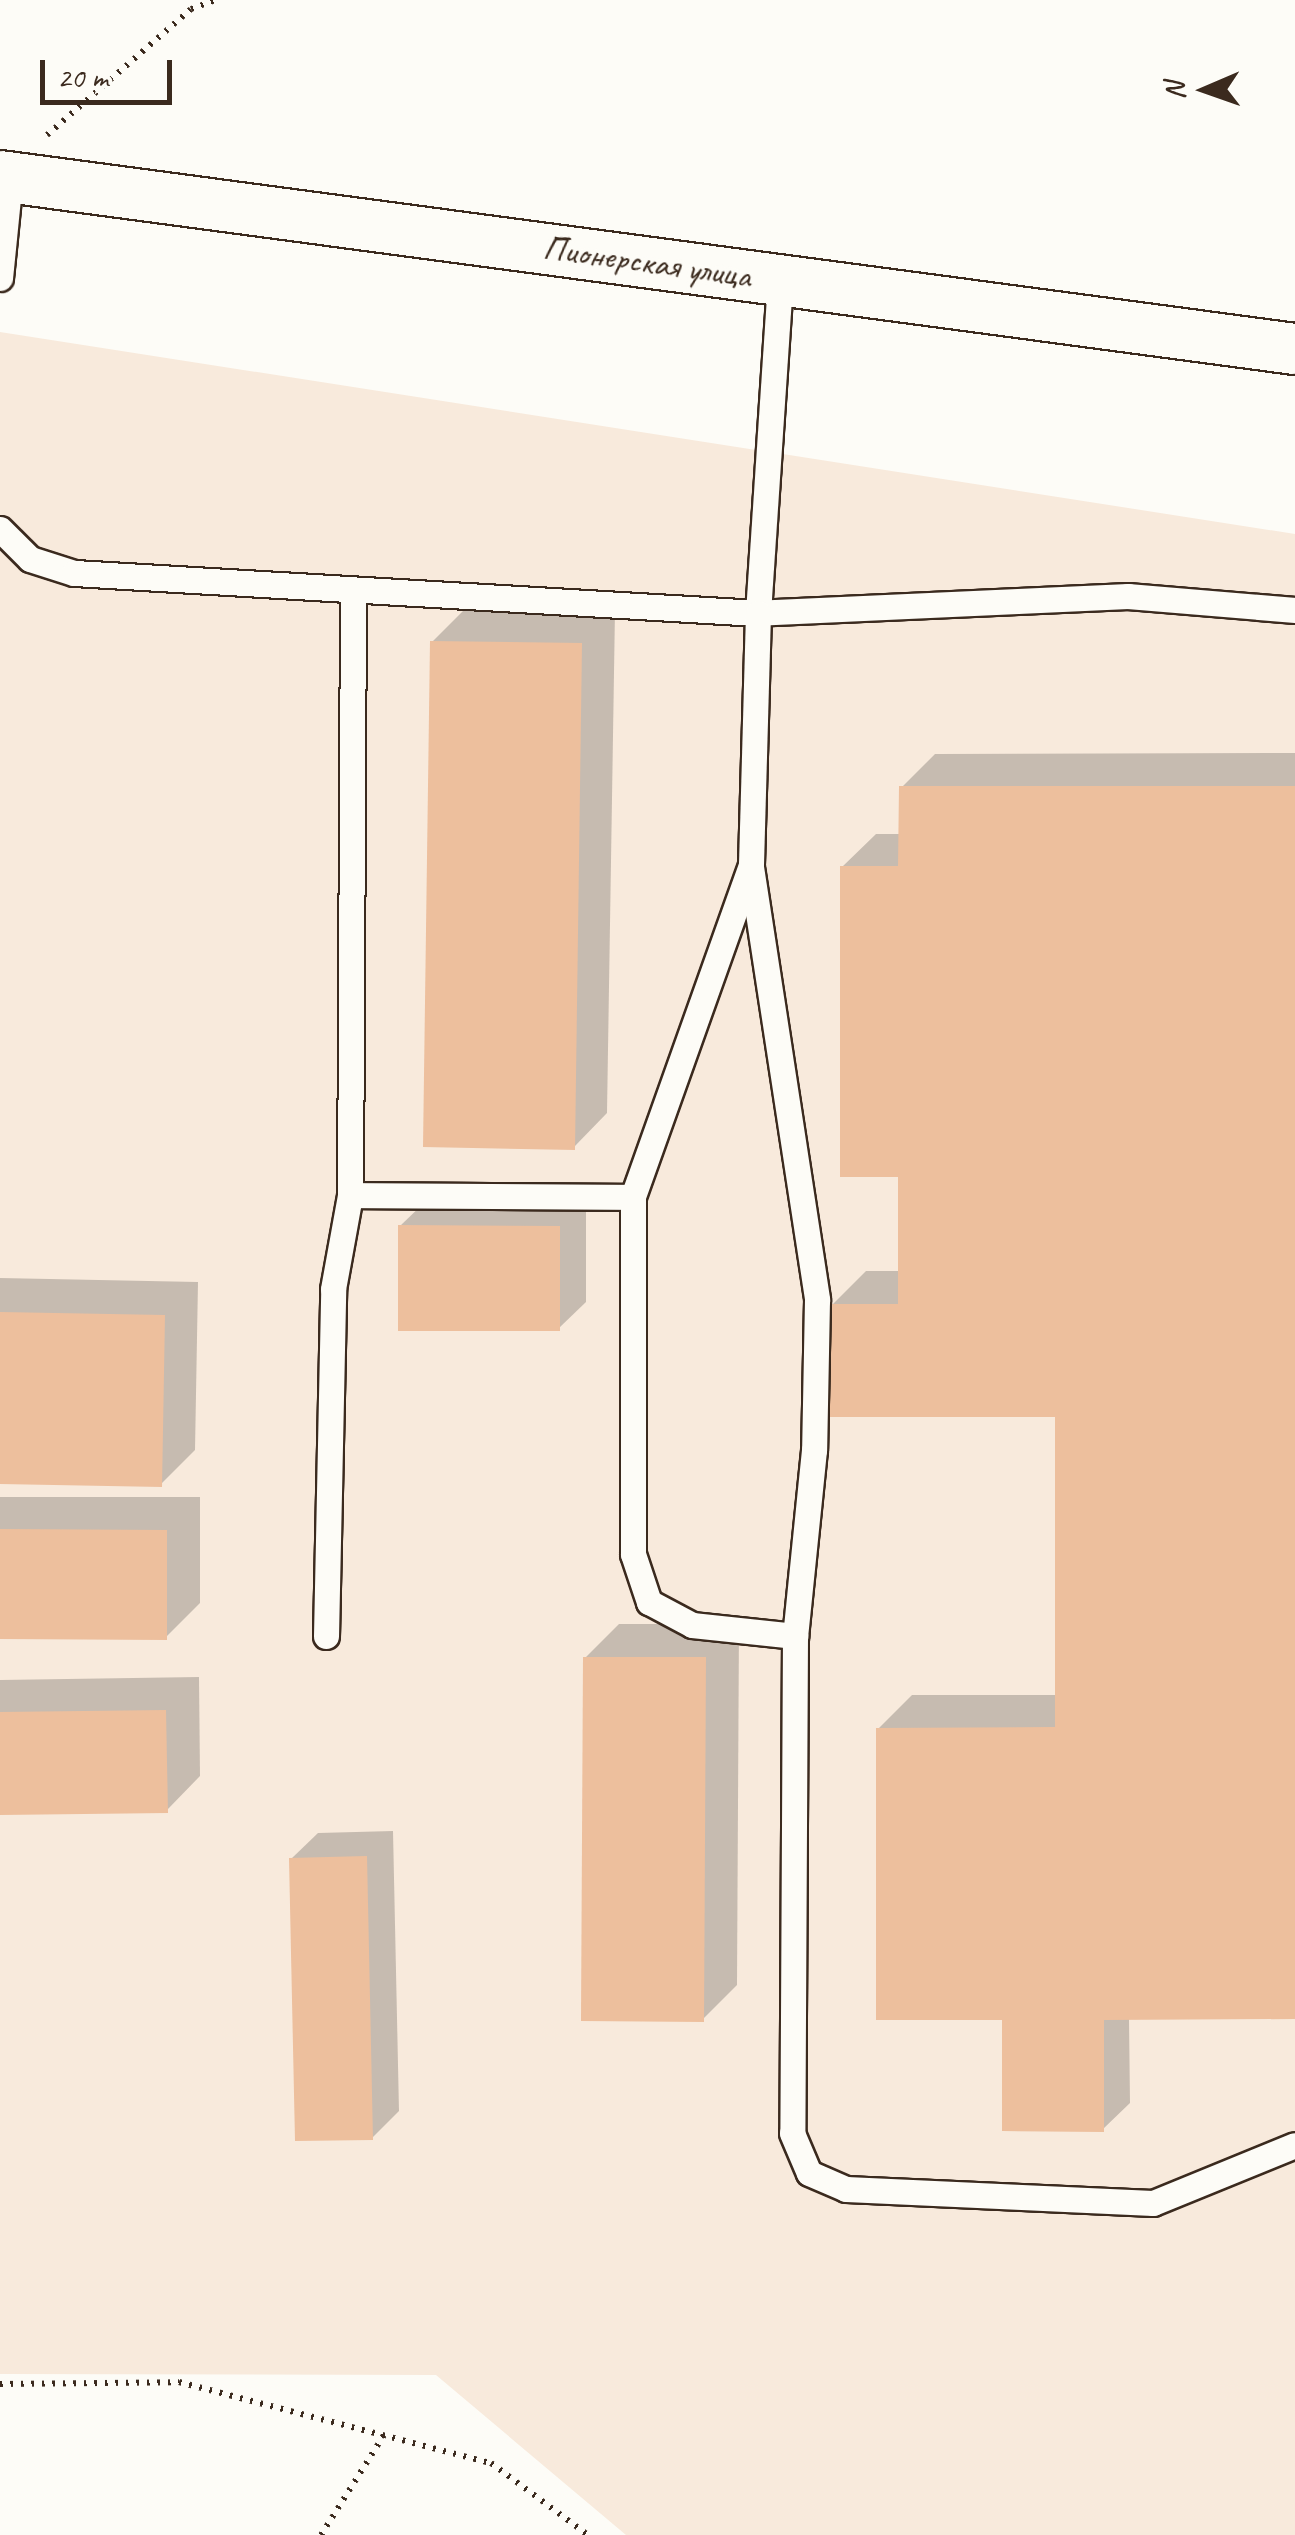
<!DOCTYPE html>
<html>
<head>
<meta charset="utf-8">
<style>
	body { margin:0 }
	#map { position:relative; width:1295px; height:2535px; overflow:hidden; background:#fdfcf7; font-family:Caveat,sans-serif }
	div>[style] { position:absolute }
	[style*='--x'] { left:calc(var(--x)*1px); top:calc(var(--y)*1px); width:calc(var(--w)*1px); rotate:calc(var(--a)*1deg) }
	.built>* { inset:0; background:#f8eadc }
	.shadow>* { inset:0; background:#0003 }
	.building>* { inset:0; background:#edbf9d }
	.path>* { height:6px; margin-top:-3px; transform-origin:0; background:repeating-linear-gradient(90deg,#3b2a1e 0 2.5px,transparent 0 10.5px) }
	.roads { filter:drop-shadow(2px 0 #3b2a1e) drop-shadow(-2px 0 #3b2a1e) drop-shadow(0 2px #3b2a1e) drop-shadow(0 -2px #3b2a1e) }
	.lane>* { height:25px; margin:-12.5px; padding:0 12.5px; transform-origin:12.5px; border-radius:12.5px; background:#fdfcf7 }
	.street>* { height:50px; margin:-25px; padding:0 25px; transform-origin:25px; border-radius:25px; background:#fdfcf7 }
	span { translate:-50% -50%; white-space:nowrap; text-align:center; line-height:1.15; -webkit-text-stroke:8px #fdfcf7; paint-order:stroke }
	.street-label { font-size:35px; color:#3b2a1e }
	.north { position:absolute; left:1155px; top:40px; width:100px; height:100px; -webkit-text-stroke:8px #fdfcf7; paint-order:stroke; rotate:268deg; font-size:28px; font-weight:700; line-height:40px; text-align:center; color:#3b2a1e }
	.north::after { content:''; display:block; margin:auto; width:35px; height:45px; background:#3b2a1e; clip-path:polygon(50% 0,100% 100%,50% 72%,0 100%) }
	.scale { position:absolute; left:40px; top:60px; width:132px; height:45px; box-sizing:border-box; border:5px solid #3b2a1e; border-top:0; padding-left:12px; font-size:30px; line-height:35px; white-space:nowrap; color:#3b2a1e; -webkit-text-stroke:8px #fdfcf7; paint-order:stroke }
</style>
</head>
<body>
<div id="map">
	<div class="built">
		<div style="clip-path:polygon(0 332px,1295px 534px,1295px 2535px,626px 2535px,436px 2375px,0 2374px)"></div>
	</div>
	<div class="shadow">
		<div style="clip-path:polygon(466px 608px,615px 610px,607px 1113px,574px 1147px,432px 642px)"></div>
		<div style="clip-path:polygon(1295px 753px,1295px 2017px,1129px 2017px,1130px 2103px,1103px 2129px,1004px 2017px,878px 1729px,912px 1695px,1058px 1695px,1057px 1415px,832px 1305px,866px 1271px,901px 1271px,901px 1174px,842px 867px,876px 834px,901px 834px,901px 788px,935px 754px)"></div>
		<div style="clip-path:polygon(427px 1200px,586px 1200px,586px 1302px,559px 1328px,400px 1226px)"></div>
		<div style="clip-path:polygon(0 1278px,198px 1282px,195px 1450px,161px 1484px,0 1481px)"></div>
		<div style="clip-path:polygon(0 1497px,200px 1497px,200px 1603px,166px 1637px,0 1636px)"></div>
		<div style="clip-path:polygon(619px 1624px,739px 1624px,737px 1985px,703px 2019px,585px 1658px)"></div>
		<div style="clip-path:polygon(199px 1677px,200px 1776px,167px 1810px,0 1812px,0 1680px)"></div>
		<div style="clip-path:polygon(393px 1831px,399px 2111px,372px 2138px,291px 1859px,318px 1833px)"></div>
	</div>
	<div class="building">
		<div style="clip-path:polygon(430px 641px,582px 643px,575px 1150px,423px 1147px)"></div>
		<div style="clip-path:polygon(899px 786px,1295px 786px,1295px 2019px,1104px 2020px,1104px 2132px,1002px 2131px,1002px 2020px,876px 2020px,876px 1728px,1055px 1727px,1055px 1417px,830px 1417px,830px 1304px,898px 1304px,898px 1177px,840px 1177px,840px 866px,898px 866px)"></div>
		<div style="clip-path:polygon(398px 1225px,560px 1226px,560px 1331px,398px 1331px)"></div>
		<div style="clip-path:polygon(0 1312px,165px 1315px,162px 1487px,0 1484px)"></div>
		<div style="clip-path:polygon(0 1529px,167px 1530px,167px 1640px,0 1639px)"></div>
		<div style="clip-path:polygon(583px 1657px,706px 1657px,704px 2022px,581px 2021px)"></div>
		<div style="clip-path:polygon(166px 1710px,168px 1813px,0 1815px,0 1712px)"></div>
		<div style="clip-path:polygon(367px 1856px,373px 2140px,295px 2141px,289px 1858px)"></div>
	</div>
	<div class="path">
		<div style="--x:47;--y:135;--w:191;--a:-41.2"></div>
		<div style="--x:191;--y:9;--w:27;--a:-20"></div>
		<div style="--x:0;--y:2384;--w:179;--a:-0.6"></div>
		<div style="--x:179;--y:2382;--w:322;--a:14.6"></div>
		<div style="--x:491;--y:2463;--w:121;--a:36.6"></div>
		<div style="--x:321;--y:2535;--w:118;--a:-57.8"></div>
	</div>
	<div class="roads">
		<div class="lane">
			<div style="--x:0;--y:278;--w:101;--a:-84.3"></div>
			<div style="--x:0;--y:529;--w:42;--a:45"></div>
			<div style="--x:30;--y:559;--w:46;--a:17.7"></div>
			<div style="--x:74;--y:573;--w:685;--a:3.35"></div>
			<div style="--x:758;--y:613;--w:334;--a:-86.2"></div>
			<div style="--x:353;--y:591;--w:604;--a:90.28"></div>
			<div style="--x:350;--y:1195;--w:283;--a:0.4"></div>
			<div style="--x:1295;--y:610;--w:168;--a:-175.2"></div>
			<div style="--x:1128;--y:596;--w:370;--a:177.4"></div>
			<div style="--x:758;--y:613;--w:252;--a:91.6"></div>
			<div style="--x:751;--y:865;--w:352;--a:109.6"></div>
			<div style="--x:633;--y:1197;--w:357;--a:90"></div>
			<div style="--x:633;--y:1554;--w:51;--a:71.6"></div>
			<div style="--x:649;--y:1602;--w:49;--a:28.1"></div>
			<div style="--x:692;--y:1625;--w:104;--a:6.1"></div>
			<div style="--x:795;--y:1636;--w:497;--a:90.3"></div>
			<div style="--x:792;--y:2133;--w:43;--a:67"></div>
			<div style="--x:809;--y:2173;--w:40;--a:23.4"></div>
			<div style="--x:846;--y:2189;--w:307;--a:2.6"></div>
			<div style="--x:1153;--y:2203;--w:153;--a:-22.2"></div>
			<div style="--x:751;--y:867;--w:438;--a:81.3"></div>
			<div style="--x:817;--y:1300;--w:150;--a:91.1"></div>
			<div style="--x:814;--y:1450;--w:187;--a:95.8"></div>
			<div style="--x:326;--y:1636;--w:347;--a:-88.8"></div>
			<div style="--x:333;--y:1289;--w:96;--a:-79.7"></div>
		</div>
		<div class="street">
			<div style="--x:0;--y:176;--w:1307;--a:7.61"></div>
		</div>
	</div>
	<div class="street-label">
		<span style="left:647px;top:262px;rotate:8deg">Пионерская улица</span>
	</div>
	<div class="north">N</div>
	<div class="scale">20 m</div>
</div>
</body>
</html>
